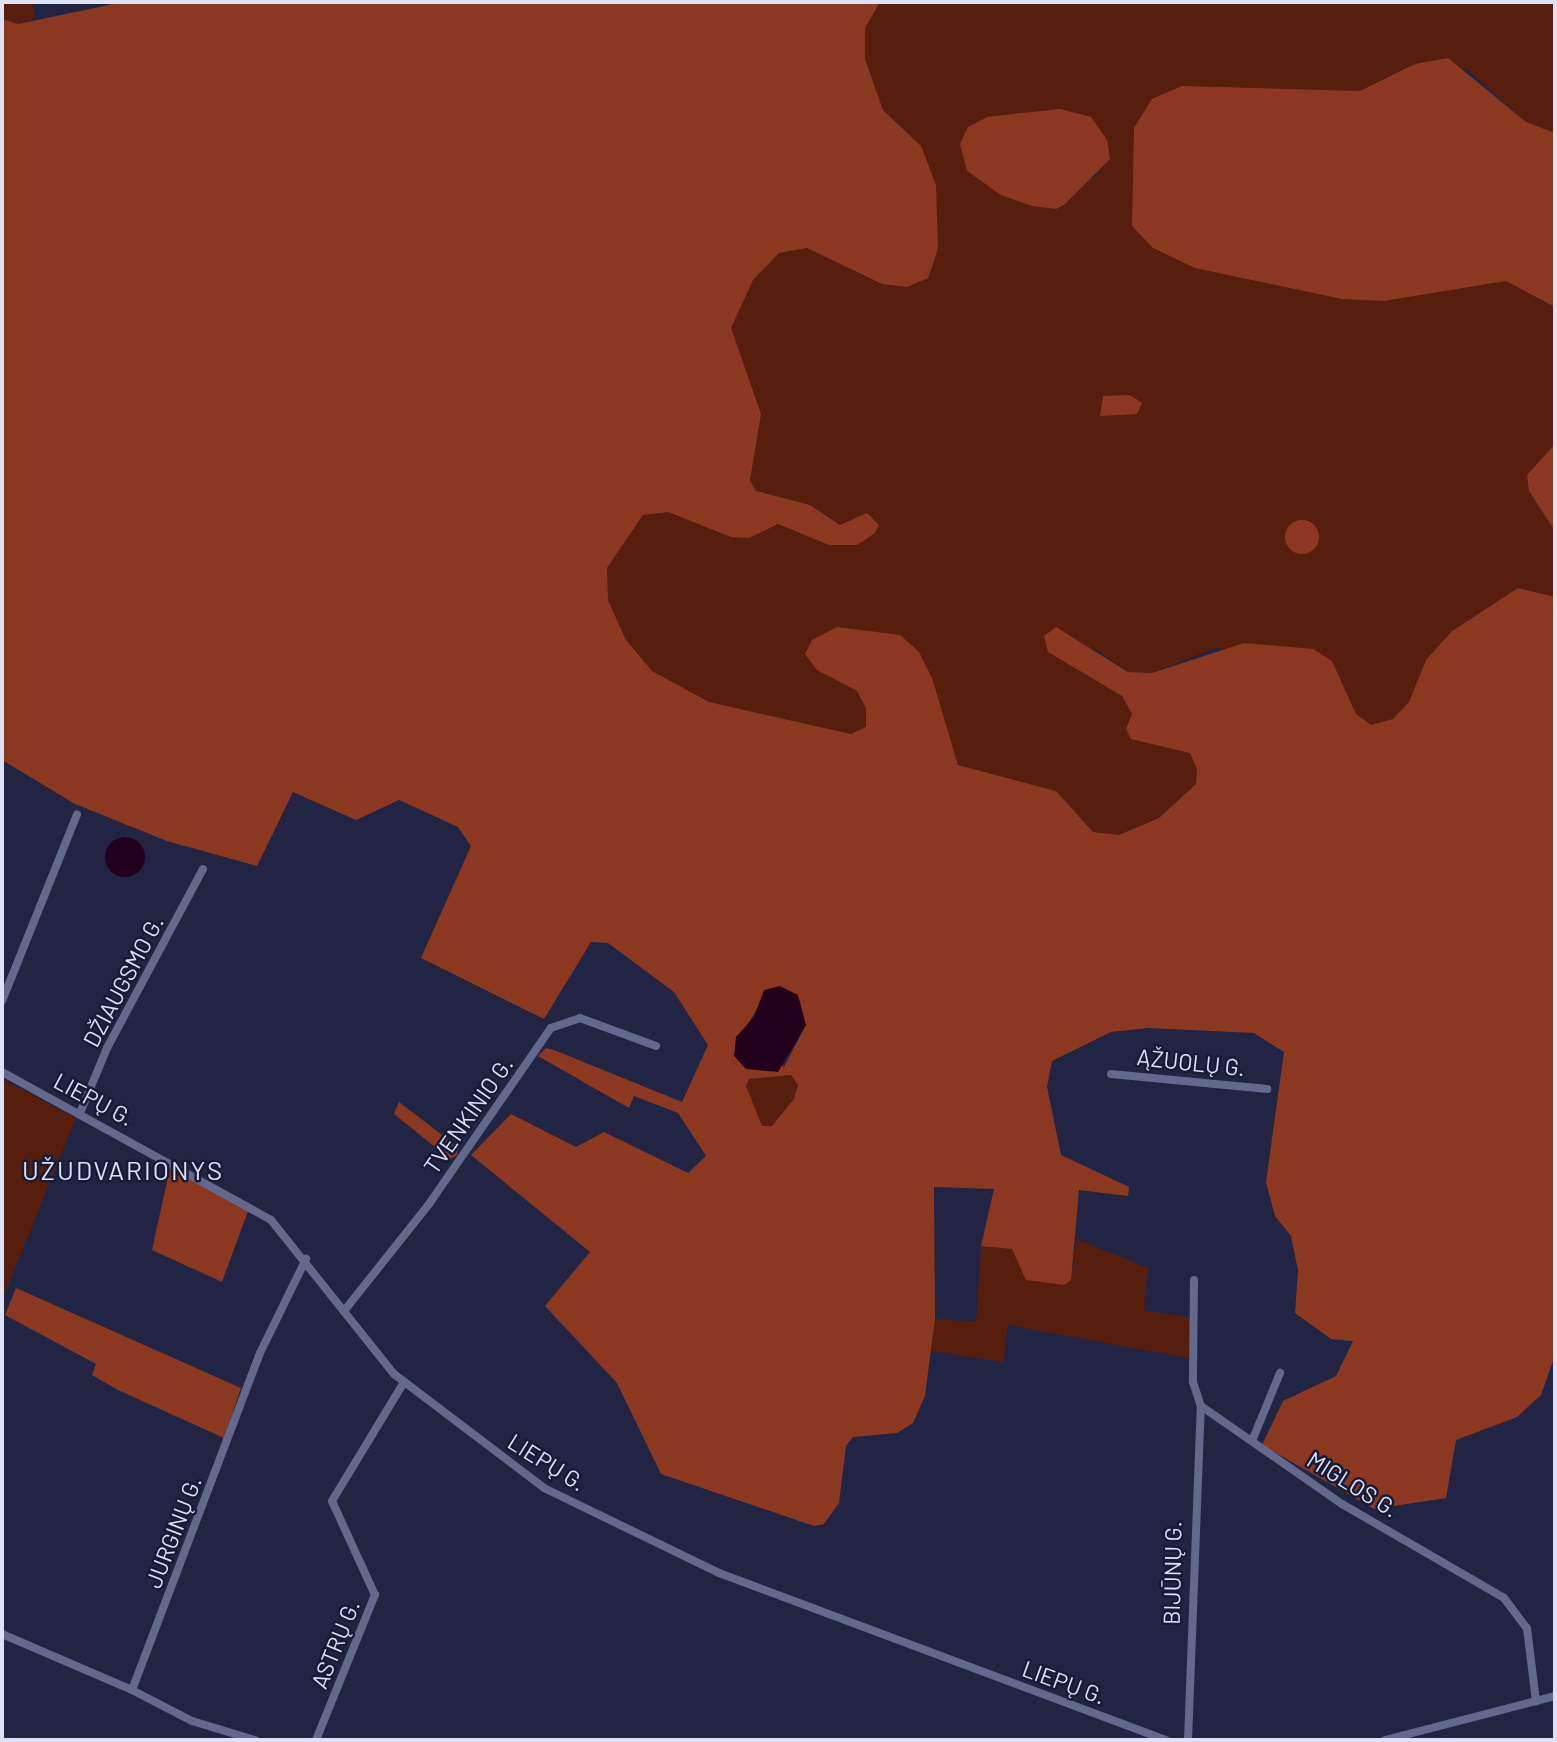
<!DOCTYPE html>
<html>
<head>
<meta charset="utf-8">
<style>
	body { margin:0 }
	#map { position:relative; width:1557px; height:1742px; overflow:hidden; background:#212543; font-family:Barlow,sans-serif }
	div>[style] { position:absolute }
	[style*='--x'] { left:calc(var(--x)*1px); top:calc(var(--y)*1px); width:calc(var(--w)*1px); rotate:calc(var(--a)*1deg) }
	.green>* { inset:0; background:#571e0e }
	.forest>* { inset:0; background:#8c3820 }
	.round { border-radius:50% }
	.water>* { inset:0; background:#21011b }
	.minor>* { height:8px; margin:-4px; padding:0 4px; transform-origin:4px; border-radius:4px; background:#63698d }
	span { translate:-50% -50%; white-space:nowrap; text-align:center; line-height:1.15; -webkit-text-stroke:5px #181b38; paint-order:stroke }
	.street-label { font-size:23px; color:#dee2f7 }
	.quarter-label { font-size:26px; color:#dee2f7; letter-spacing:2px }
	.frame { position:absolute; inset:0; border:4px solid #dee2f7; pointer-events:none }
</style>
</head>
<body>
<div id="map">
	<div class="green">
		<div style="clip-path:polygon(2px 2px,32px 2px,35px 18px,18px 25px,2px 19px)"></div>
		<div style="clip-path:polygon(evenodd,880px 2px,1555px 2px,1555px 133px,1526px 122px,1467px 69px,1415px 64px,1360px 91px,1313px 92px,1153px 248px,1195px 268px,1261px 280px,1456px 287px,1506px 281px,1555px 307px,1555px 444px,1527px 475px,1529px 491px,1555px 531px,1555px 597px,1518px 588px,1452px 631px,1426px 660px,1409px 702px,1393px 719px,1371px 726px,1356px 714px,1332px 661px,1215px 648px,1152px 673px,1128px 672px,1096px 649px,1048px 652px,1122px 696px,1132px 714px,1126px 729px,1131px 738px,1190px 753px,1197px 769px,1196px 784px,1159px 818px,1119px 835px,1093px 832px,1056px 791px,958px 765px,919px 652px,817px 670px,857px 691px,866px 708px,866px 728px,851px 734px,709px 702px,652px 671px,626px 640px,608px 600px,607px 568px,643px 515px,668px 512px,731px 537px,749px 538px,778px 524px,829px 545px,868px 513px,840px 525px,810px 505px,756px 491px,750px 481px,761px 414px,731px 328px,753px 280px,779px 253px,807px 248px,882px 284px,907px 287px,921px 146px,883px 110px,865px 59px,865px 28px,880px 2px,1102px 172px,1074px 189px,1065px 204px,976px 181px,1102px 172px)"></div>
		<div style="clip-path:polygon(791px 1074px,798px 1085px,794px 1099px,772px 1126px,761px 1126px,746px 1086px,749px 1079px)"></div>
		<div style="clip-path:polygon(2px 1079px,76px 1118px,2px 1300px)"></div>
		<div style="clip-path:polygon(1076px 1239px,1148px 1268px,1144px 1310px,1191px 1318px,1189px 1358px,1008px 1325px,1003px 1362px,931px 1351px,935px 1319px,976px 1322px,981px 1246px,1012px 1249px,1027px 1280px,1071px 1280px)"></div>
	</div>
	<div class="forest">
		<div style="clip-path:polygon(evenodd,123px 2px,880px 2px,865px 28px,865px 59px,883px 110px,921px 146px,936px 185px,938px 249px,928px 278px,907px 287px,882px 284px,807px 248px,779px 253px,753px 280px,731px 328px,761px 414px,750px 480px,756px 491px,810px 505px,840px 525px,867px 513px,879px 525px,875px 533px,857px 545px,829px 545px,778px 524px,749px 538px,731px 537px,668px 512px,643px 515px,607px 568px,608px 600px,626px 640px,652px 671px,709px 702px,851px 734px,866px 727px,866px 708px,857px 691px,817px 670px,805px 654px,812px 640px,837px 627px,900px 635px,919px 652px,932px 678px,958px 765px,1056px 791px,1093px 832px,1119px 835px,1159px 818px,1196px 784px,1197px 769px,1190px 753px,1131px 739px,1126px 729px,1132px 714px,1122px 696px,1048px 652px,1044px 636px,1056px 627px,1128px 672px,1152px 673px,1244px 643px,1313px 649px,1332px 661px,1356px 714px,1371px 725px,1393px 719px,1409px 702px,1426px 660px,1452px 631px,1518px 588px,1555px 597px,1555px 1355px,1541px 1395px,1517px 1417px,1456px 1440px,1446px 1498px,1374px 1509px,1262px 1445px,1283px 1401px,1336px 1376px,1353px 1341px,1331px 1339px,1295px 1313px,1298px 1270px,1291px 1236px,1275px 1216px,1266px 1182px,1284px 1052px,1254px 1033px,1148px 1028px,1111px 1032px,1052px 1061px,1047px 1087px,1061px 1155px,1129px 1187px,1128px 1196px,1079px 1190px,1071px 1280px,1064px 1285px,1026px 1280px,1012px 1249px,981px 1246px,994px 1189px,934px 1187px,935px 1319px,925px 1396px,913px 1423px,897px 1433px,853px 1437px,846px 1446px,839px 1503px,824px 1524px,814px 1526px,661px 1474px,617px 1383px,545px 1306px,590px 1252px,471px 1155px,511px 1114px,576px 1147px,604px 1132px,688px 1173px,706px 1156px,678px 1113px,634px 1096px,629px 1108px,538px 1056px,546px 1048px,554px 1050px,682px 1102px,708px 1045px,674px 992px,608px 943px,591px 942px,544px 1019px,421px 958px,471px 846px,458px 827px,399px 800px,356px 820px,293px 792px,257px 866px,167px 841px,75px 804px,2px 760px,2px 19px,18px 24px,123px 2px,759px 1006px,806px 1025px,784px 1067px,746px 1027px,759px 1006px,123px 2px,791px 1075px,798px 1085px,794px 1099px,772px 1126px,762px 1126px,746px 1086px,749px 1079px,791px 1075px)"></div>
		<div style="clip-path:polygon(1448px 58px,1526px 122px,1555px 133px,1555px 307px,1506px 281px,1384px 301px,1342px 299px,1195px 268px,1153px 248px,1132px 226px,1134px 128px,1152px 99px,1182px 86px,1360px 91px,1415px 64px)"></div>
		<div style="clip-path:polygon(1060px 109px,1091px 117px,1107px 140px,1110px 159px,1065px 204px,1056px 209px,1032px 206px,1001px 195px,967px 171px,960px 144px,968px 127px,987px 117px)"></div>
		<div style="clip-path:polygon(1130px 395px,1142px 403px,1137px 414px,1100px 416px,1103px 396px)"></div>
		<div style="clip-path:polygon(1555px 444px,1555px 531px,1529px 491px,1527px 475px)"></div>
		<div class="round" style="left:1285px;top:520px;width:34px;height:34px"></div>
		<div style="clip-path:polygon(399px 1102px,458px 1147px,457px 1155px,450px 1159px,394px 1114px)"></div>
		<div style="clip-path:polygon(170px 1168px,248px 1211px,222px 1282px,152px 1250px)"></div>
		<div style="clip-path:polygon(16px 1288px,241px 1388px,224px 1438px,118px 1390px,92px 1375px,96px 1364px,5px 1315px)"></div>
	</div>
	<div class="water">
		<div class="round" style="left:105px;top:837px;width:40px;height:40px"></div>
		<div style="clip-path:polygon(780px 986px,798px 995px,806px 1025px,778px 1072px,746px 1069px,734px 1056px,736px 1037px,754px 1017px,764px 990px)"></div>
	</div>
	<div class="minor">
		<div style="--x:2;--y:1001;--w:201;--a:-68.1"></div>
		<div style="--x:2;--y:1072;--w:307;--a:28.8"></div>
		<div style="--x:271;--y:1220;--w:197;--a:51.4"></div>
		<div style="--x:394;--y:1374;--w:188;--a:37.2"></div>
		<div style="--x:544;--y:1488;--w:195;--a:25.9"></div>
		<div style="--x:719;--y:1573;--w:477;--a:20.5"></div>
		<div style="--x:1111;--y:1074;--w:157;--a:5.5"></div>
		<div style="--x:80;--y:1113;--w:70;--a:-67.4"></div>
		<div style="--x:107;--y:1048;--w:203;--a:-61.8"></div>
		<div style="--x:1194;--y:1280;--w:102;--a:90.6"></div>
		<div style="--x:1193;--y:1382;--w:25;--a:72"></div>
		<div style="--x:1201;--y:1406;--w:172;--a:34.8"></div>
		<div style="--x:1342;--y:1504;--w:187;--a:30.1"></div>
		<div style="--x:1504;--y:1598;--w:38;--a:53"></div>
		<div style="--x:1527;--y:1628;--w:74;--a:83"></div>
		<div style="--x:344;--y:1311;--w:137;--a:-51.5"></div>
		<div style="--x:429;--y:1204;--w:214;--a:-55.3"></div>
		<div style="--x:551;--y:1028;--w:31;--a:-19"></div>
		<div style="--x:580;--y:1018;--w:81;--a:20.2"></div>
		<div style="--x:1252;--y:1441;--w:74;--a:-67.6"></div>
		<div style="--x:2;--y:1634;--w:142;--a:23.3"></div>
		<div style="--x:132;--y:1690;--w:360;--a:-69.2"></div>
		<div style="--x:260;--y:1353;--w:105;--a:-63.9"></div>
		<div style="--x:132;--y:1690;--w:68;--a:27.3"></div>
		<div style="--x:192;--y:1721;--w:66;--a:16.8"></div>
		<div style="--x:316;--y:1740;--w:157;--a:-67.9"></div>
		<div style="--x:375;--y:1595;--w:103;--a:-114.6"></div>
		<div style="--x:332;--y:1501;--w:139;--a:-58.8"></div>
		<div style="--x:1188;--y:1740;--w:334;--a:-87.8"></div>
		<div style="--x:1385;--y:1740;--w:176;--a:-14.5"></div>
	</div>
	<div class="street-label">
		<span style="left:123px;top:981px;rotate:-62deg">DŽIAUGSMO G.</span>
		<span style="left:1191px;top:1062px;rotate:6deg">ĄŽUOLŲ G.</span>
		<span style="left:94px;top:1099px;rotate:28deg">LIEPŲ G.</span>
		<span style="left:468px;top:1115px;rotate:-55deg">TVENKINIO G.</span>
		<span style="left:547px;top:1462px;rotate:32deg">LIEPŲ G.</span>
		<span style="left:1353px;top:1484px;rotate:32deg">MIGLOS G.</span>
		<span style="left:173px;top:1532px;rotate:-69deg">JURGINŲ G.</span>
		<span style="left:1172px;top:1573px;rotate:-89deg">BIJŪNŲ G.</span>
		<span style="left:335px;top:1644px;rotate:-68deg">ASTRŲ G.</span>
		<span style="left:1064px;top:1682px;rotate:20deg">LIEPŲ G.</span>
	</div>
	<div class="quarter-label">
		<span style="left:123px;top:1170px">UŽUDVARIONYS</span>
	</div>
	<div class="frame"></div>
</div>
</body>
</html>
